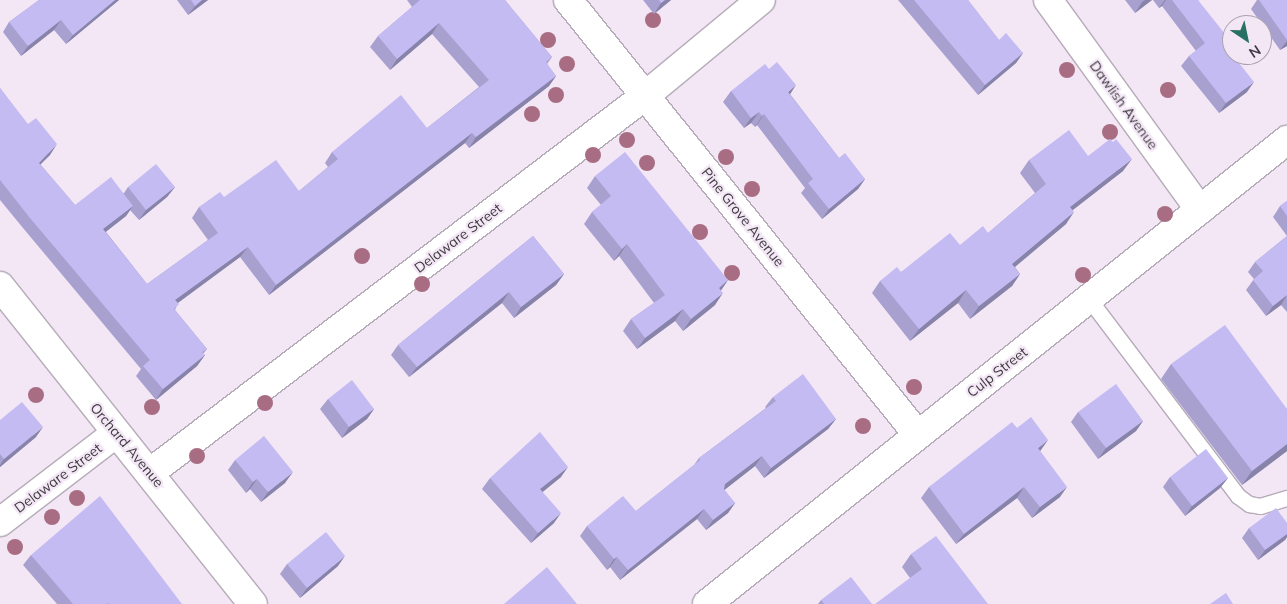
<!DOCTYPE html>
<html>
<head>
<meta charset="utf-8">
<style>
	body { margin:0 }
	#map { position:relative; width:1287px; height:604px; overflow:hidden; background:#f3e7f6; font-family:Mulish,sans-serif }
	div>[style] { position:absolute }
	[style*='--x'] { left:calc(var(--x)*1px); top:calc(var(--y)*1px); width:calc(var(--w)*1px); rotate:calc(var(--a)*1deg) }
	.roads { filter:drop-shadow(1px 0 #b6abb9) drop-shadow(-1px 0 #b6abb9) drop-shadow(0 1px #b6abb9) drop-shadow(0 -1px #b6abb9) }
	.service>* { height:15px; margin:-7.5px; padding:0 7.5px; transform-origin:7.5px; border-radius:7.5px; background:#fff }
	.minor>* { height:28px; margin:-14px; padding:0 14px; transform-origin:14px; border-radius:14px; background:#fff }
	.trees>* { width:16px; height:16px; margin:-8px; border-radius:50%; background:#a86d82 }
	.wall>* { inset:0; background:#a8a1d0 }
	.shaded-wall>* { inset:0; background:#8883a9 }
	.building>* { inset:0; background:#c3bbf2 }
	span { translate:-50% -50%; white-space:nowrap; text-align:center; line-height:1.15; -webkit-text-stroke:4.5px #f3e7f6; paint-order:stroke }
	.street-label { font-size:14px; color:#3e3a3f }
	.north { position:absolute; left:1222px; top:15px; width:50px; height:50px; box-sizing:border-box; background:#f3e7f6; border:1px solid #aba2ad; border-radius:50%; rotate:146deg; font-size:14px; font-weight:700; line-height:20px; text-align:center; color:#3e3a3f }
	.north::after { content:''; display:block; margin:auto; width:18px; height:22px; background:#286f64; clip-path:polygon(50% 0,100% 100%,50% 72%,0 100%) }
</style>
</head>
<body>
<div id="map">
	<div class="roads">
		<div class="service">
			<div style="--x:1089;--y:299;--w:247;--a:52.9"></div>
			<div style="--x:1238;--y:496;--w:14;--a:36"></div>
			<div style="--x:1249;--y:504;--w:11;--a:10"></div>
			<div style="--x:1260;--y:506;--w:28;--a:-17"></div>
		</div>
		<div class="minor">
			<div style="--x:568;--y:0;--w:558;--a:51.18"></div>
			<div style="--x:1048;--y:0;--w:259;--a:54.1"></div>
			<div style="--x:0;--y:286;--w:406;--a:51.5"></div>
			<div style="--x:151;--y:472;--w:622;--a:-37.29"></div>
			<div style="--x:646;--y:95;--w:149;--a:-39.6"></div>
			<div style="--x:0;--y:522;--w:145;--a:-37.4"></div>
			<div style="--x:707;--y:604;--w:743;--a:-38.66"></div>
		</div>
	</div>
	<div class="trees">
		<div style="left:653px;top:20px"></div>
		<div style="left:548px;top:40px"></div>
		<div style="left:567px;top:64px"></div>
		<div style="left:1067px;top:70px"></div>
		<div style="left:1168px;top:90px"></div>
		<div style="left:556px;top:95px"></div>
		<div style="left:532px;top:114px"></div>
		<div style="left:1110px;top:132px"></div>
		<div style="left:627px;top:140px"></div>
		<div style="left:593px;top:155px"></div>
		<div style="left:726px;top:157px"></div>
		<div style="left:647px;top:163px"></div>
		<div style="left:752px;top:189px"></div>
		<div style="left:1165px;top:214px"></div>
		<div style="left:700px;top:232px"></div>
		<div style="left:362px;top:256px"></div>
		<div style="left:732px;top:273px"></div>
		<div style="left:1083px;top:275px"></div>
		<div style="left:422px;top:284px"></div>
		<div style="left:914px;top:387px"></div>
		<div style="left:36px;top:395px"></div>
		<div style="left:265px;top:403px"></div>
		<div style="left:152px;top:407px"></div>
		<div style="left:863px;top:426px"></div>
		<div style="left:197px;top:456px"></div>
		<div style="left:77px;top:498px"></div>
		<div style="left:52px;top:517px"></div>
		<div style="left:15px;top:547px"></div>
	</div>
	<div class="wall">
		<div style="clip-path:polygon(39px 0,119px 0,66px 44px,54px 30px,21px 56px,3px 32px,9px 22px)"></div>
		<div style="clip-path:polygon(177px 0,208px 0,188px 15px)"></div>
		<div style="clip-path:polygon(407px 0,505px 0,552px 57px,547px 64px,556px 76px,549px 86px,469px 148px,465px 143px,269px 295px,240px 257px,178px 303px,175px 310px,207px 349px,203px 354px,205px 355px,197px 366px,156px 400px,136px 376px,141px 369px,23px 228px,0 200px,0 88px,50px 155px,40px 164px,75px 205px,124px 193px,128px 187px,175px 187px,167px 197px,139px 220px,130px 210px,126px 216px,106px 232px,147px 284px,208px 240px,192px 218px,199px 207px,224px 197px,299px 191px,328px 167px,325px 163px,332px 152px,427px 128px,479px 87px,432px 34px,390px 70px,370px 47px,378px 36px,412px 7px)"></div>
		<div style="clip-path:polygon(643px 0,671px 0,654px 14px)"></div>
		<div style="clip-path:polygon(898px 0,968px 0,999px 40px,1023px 53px,1016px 63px,978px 95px)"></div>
		<div style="clip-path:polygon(1125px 0,1152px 0,1135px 13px)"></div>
		<div style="clip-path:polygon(1153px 0,1198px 0,1225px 45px,1247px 92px,1219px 113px,1181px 66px,1189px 56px,1196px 51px,1162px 6px,1159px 8px)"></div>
		<div style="clip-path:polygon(1257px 0,1287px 0,1287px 46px,1280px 50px,1251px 9px)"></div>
		<div style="clip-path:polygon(731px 91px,790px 94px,839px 158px,865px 179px,858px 189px,822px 219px,801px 193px,805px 188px,757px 125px,755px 127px,751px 123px,744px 128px,723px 102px)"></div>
		<div style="clip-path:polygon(1088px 156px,1123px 171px,1073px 210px,1066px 224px,1015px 267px,1020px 274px,1012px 286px,970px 319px,958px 303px,910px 341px,872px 293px,880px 281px,901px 272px,988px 233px,1035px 193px,1020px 173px,1029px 160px)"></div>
		<div style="clip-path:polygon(595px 176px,728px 280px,721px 290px,715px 305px,683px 331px,675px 321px,637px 349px,623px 331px,631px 319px,654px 303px,619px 256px,614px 261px,584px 224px,592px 212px,601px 205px,587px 188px)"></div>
		<div style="clip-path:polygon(1287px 201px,1287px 236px,1273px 217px,1280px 206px)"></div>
		<div style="clip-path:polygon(533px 236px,564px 274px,556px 285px,514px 318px,502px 303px,409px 377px,391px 355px,398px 345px)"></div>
		<div style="clip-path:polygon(1287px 236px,1287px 312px,1281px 305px,1266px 316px,1246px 290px,1254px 279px,1248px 272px,1255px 262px)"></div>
		<div style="clip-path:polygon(1171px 364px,1287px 409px,1287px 451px,1242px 485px,1161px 379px)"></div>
		<div style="clip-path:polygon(773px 397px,836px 419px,828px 429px,764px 478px,755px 466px,724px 490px,735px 503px,728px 513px,706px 530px,697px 519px,620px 580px,610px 567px,607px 570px,580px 536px,587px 526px,636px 511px,694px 465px,699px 458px,766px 408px,765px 407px)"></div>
		<div style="clip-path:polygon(328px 399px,374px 409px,367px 419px,342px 438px,320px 409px)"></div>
		<div style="clip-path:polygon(1078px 412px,1143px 421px,1136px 431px,1098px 459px,1071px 422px)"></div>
		<div style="clip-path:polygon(0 420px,36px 437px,0 467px)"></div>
		<div style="clip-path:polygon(1017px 428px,1041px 450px,1040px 451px,1060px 497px,1032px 518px,1017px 498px,956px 544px,921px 498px,929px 487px)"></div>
		<div style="clip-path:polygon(235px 460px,285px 483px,261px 502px,250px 489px,246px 493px,228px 470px)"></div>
		<div style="clip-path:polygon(561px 477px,542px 492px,554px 523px,531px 543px,482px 489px,490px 478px)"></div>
		<div style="clip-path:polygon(1170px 477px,1228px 478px,1220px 488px,1185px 516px,1163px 487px)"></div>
		<div style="clip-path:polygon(1287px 523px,1287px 537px,1285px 540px,1258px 560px,1242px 538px,1249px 528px)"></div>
		<div style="clip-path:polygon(911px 554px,988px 604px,910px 578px,902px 567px)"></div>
		<div style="clip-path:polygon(31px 555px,182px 604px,57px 604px,23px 565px)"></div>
		<div style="clip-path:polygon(287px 564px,338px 566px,300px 598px,280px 574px)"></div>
		<div style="clip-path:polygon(821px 600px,872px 604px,818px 604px)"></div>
	</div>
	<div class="shaded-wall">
		<div style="clip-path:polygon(115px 0,119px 0,66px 44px,73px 35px)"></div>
		<div style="clip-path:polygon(202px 0,208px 0,188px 15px,195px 6px)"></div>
		<div style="clip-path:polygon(665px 0,671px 0,654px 14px,661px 3px)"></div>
		<div style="clip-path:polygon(1145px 0,1152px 0,1135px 13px,1142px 2px)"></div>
		<div style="clip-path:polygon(1165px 0,1166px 0,1162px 6px,1159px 8px)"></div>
		<div style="clip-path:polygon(61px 20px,54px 30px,21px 56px,28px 46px)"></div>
		<div style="clip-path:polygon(439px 23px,432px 34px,390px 70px,397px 59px)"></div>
		<div style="clip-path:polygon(1287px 41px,1287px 46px,1280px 50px)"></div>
		<div style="clip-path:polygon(1023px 53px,1016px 63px,978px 95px,985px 85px)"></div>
		<div style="clip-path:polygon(556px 76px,549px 86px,469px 148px,476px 137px)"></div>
		<div style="clip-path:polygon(1254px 82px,1247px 92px,1219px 113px,1226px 103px)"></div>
		<div style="clip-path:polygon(796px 85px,789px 96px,788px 92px)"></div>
		<div style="clip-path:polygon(759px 112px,751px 123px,744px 128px,751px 118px)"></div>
		<div style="clip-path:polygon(764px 114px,757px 125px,755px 127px,762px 116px)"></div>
		<div style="clip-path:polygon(472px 133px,465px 143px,269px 295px,276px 285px)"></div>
		<div style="clip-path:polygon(57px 144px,50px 155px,32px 173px,39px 163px)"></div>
		<div style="clip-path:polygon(1132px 159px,1123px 171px,1061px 219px,1070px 207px)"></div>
		<div style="clip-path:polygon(865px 179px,858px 189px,822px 219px,829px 209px)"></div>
		<div style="clip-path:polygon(175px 187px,167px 197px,139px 220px,146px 210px)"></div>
		<div style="clip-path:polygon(133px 206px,126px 216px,96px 239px,103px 229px)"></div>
		<div style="clip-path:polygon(1074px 212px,1066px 224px,1004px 276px,1012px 264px)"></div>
		<div style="clip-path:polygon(627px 244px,619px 256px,614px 261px,622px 249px)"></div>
		<div style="clip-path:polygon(248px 247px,240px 257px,168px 310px,175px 300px)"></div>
		<div style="clip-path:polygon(564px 274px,556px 285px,514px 318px,521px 307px)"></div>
		<div style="clip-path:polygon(1020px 274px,1012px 286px,970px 319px,979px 306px)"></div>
		<div style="clip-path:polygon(728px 280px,720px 292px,719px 288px)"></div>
		<div style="clip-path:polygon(966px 290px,958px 303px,910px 341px,919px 329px)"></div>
		<div style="clip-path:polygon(509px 292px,502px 303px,409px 377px,417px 367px)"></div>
		<div style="clip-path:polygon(723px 293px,715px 305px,683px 331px,691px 319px)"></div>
		<div style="clip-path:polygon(1287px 295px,1281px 305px,1266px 316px,1273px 306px)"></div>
		<div style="clip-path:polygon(683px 309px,675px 321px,637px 349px,645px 338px)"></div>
		<div style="clip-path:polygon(205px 355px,197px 366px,156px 400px,163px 389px)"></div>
		<div style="clip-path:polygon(374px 409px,367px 419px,342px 438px,349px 427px)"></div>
		<div style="clip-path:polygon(836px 419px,828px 429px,764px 478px,771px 468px)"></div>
		<div style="clip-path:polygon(1143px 421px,1136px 431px,1098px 459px,1106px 448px)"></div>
		<div style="clip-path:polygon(43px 427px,36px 437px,0 467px,0 465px,4px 459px)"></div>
		<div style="clip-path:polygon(1048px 440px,1041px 450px,1031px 458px,1038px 448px)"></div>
		<div style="clip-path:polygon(1287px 444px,1287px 451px,1242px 485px,1252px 471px)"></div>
		<div style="clip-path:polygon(762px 456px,755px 466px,718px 495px,725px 484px)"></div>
		<div style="clip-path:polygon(568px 467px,561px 477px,533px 500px,540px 489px)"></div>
		<div style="clip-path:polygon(293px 472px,285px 483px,261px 502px,268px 492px)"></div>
		<div style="clip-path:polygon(1228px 478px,1220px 488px,1185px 516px,1192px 506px)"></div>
		<div style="clip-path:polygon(257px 479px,250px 489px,246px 493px,253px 482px)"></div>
		<div style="clip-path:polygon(1024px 487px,1017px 498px,956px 544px,964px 534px)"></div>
		<div style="clip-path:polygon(1067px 487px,1060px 497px,1032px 518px,1040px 507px)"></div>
		<div style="clip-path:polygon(735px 503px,728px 513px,706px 530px,713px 520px)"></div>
		<div style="clip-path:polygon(704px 509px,697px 519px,620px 580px,628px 570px)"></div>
		<div style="clip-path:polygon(561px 513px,554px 523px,531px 543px,538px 533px)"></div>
		<div style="clip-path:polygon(1287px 534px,1287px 537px,1285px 540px,1258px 560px,1265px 550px)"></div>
		<div style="clip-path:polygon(345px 556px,338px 566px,300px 598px,307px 588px)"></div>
		<div style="clip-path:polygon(617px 557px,610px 567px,607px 570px,614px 559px)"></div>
	</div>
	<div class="building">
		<div style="clip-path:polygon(39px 0,115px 0,73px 35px,61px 20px,28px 46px,9px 22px)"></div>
		<div style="clip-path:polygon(191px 0,202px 0,195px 6px)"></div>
		<div style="clip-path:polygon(420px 0,505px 0,552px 57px,546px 62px,556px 76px,476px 137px,472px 133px,276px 285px,248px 247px,175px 300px,179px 304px,174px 309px,207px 349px,202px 352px,205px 355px,163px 389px,143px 366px,150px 360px,30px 218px,0 180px,0 88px,28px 124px,36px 118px,57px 144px,39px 163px,75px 205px,111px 177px,133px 206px,103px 229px,147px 284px,218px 233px,199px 207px,220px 192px,224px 197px,276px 160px,299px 191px,338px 159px,332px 152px,401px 95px,427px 128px,489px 80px,439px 23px,397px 59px,378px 36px)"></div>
		<div style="clip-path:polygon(659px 0,665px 0,661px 3px)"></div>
		<div style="clip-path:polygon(914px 0,968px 0,999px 40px,1006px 33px,1023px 53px,985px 85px)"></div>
		<div style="clip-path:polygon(1172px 0,1198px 0,1229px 39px,1224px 44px,1254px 82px,1226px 103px,1189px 56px,1205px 43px)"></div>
		<div style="clip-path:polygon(1259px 0,1287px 0,1287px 40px)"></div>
		<div style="clip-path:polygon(777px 62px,796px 85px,788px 92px,839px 158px,845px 153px,865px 179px,829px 209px,808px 183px,813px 179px,764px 114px,762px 116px,759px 112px,751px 118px,731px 91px,765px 64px,769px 69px)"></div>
		<div style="clip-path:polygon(1069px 130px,1088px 156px,1110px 139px,1113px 142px,1116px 139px,1132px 159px,1070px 207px,1074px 212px,1012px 264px,1020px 274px,979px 306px,966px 290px,919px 329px,880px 281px,897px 267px,901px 272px,950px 233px,960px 245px,983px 226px,988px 233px,1046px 184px,1029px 160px)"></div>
		<div style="clip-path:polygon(625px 152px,728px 280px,719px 288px,723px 293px,691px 319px,683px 309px,645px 338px,631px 319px,665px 295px,627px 244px,622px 249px,592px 212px,611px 196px,595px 176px)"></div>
		<div style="clip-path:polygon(156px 164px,175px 187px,146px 210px,128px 187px)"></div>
		<div style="clip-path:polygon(1287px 201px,1287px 216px,1280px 206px)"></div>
		<div style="clip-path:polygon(533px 236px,564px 274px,521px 307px,509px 292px,417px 367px,398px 345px)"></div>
		<div style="clip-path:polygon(1287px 236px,1287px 295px,1273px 306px,1253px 280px,1263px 271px,1255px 262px)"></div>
		<div style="clip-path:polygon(1225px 325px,1287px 409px,1287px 444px,1252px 471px,1171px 364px)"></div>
		<div style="clip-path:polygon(803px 374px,836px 419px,771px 468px,762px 456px,725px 484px,724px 489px,735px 503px,713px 520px,704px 509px,628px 570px,617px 557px,614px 559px,587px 526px,623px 496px,636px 511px,700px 460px,699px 458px,776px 401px,773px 397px)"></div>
		<div style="clip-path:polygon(352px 380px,374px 409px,349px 427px,328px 399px)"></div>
		<div style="clip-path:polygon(1116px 384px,1143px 421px,1106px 448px,1078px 412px)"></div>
		<div style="clip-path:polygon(22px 402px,43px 427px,4px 459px,0 454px,0 420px)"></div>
		<div style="clip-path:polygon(1031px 417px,1048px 440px,1038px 448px,1067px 487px,1040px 507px,1024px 487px,964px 534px,929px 487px,1012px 422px,1017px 428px)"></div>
		<div style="clip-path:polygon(540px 432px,568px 467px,540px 489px,561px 513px,538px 533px,490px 478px)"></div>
		<div style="clip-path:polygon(264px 436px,293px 472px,268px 492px,257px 479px,253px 482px,235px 460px)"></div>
		<div style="clip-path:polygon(1206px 449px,1228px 478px,1192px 506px,1170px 477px)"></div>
		<div style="clip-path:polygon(100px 496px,182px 604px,109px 604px,108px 603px,107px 604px,73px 604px,31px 555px)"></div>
		<div style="clip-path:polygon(1276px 508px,1287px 523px,1287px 534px,1265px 550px,1249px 528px)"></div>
		<div style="clip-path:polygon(326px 532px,345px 556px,307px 588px,287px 564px)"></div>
		<div style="clip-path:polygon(936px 536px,988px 604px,875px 604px,922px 569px,911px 554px)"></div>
		<div style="clip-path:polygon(547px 567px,577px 604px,504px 604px)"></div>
		<div style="clip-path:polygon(851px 577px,872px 604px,824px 604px,821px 600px)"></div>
		<div style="clip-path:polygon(1226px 593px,1233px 604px,1210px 604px)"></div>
	</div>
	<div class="street-label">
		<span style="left:1124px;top:105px;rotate:54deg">Dawlish Avenue</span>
		<span style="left:743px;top:217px;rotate:51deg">Pine Grove Avenue</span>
		<span style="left:458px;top:238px;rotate:-37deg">Delaware Street</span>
		<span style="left:997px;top:372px;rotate:-38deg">Culp Street</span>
		<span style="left:127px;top:445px;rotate:50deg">Orchard Avenue</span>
		<span style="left:58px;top:478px;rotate:-37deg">Delaware Street</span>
	</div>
	<div class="north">N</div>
</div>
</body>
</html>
